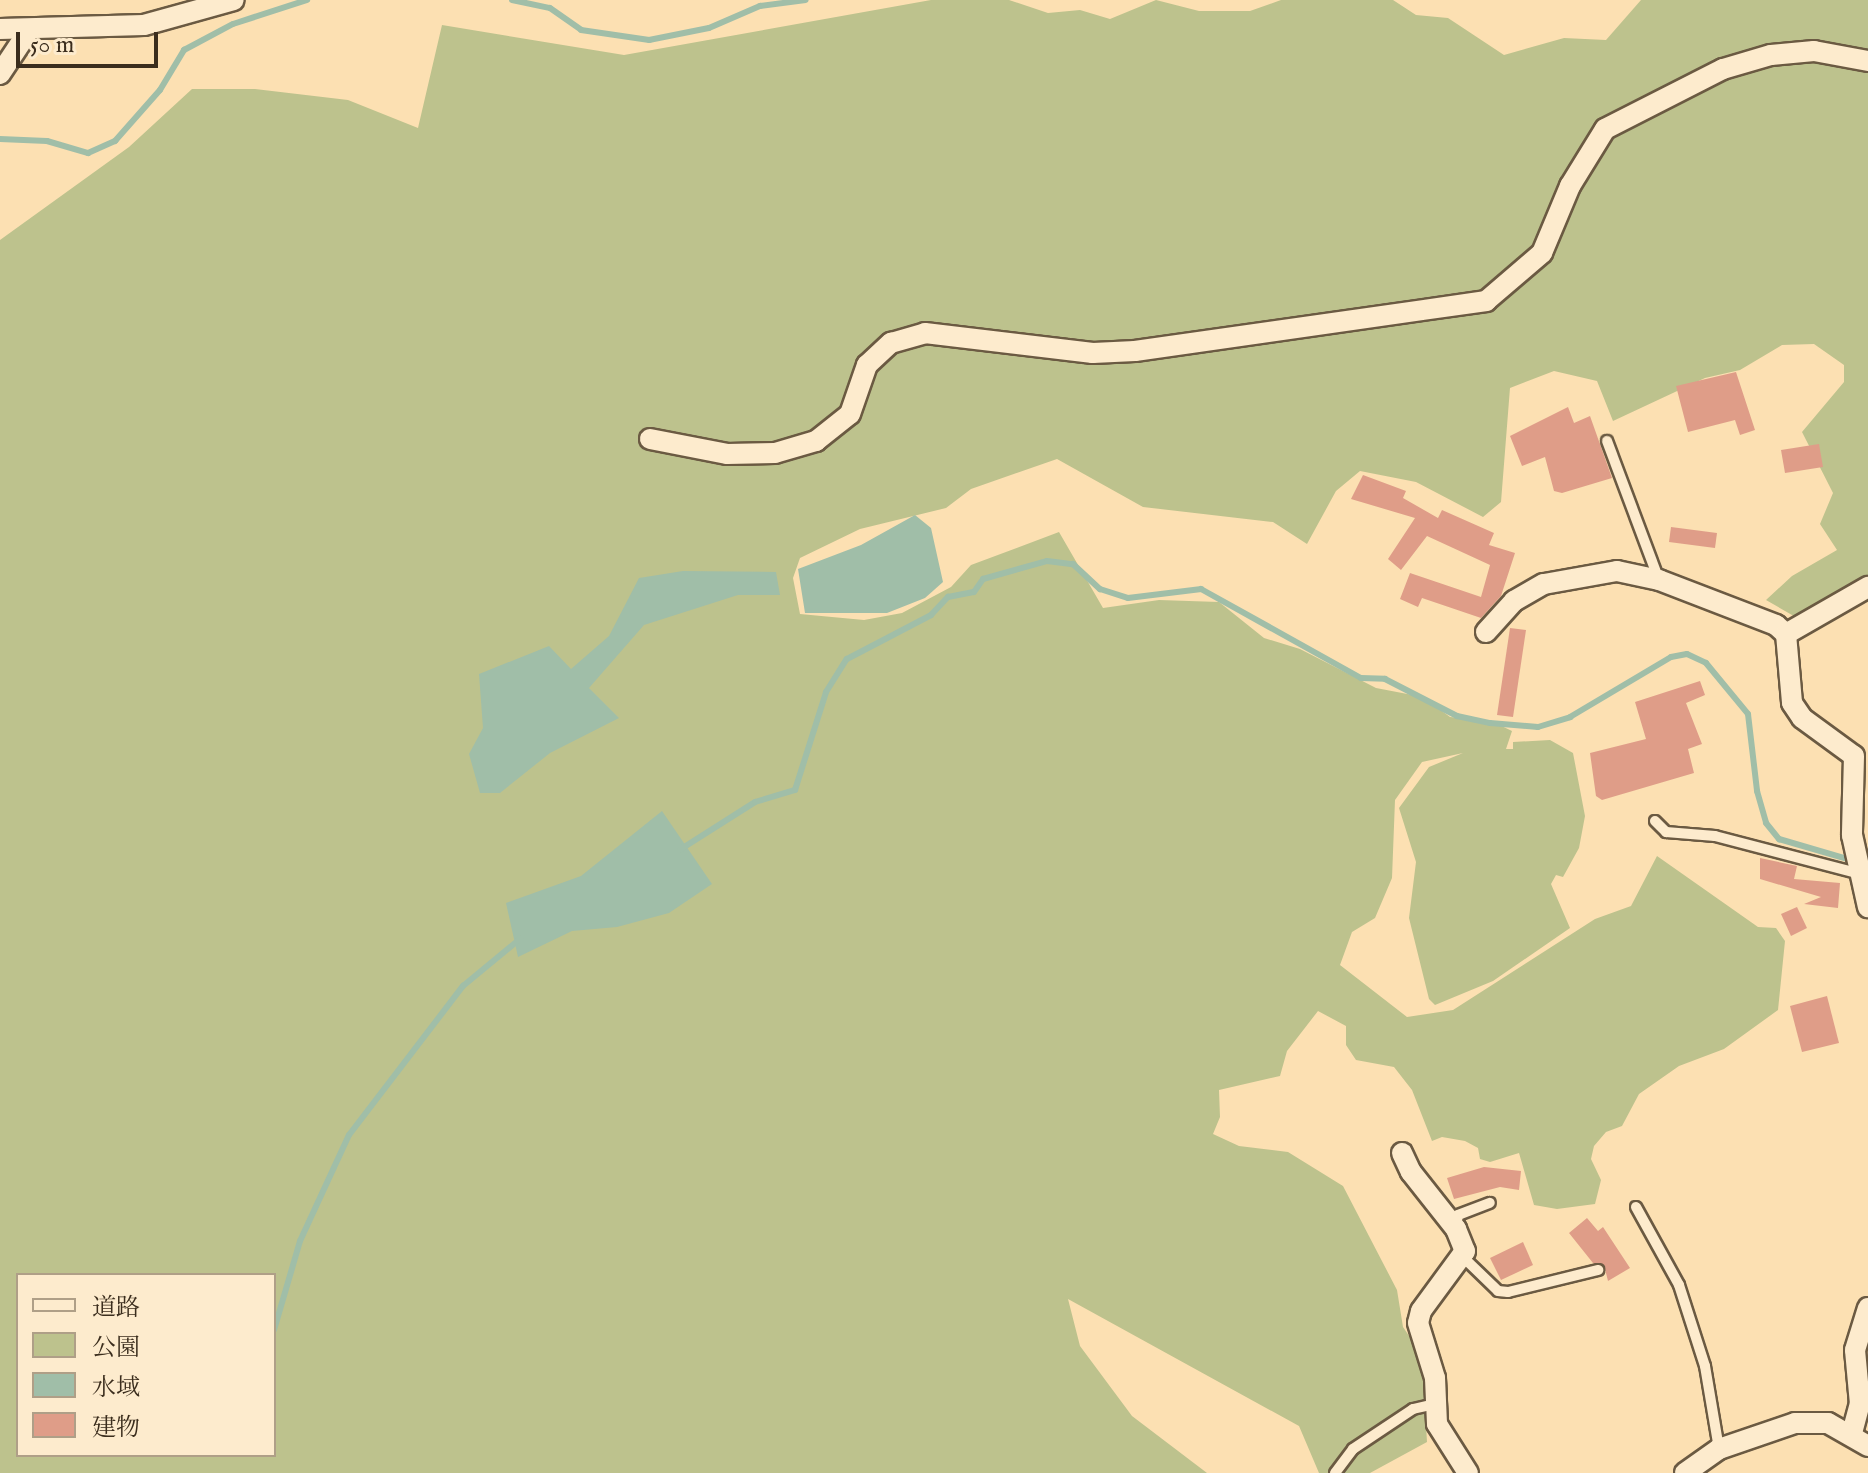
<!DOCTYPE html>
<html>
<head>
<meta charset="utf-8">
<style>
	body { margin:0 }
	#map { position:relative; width:1868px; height:1473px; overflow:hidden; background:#fce0b2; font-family:"IM FELL English","Noto Serif JP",serif }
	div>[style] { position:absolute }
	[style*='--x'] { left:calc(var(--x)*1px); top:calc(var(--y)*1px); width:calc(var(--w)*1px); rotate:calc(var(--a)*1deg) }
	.green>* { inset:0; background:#bdc28d }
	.water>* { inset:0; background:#a0bea8 }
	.stream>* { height:6px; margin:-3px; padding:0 3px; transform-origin:3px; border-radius:3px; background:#a0bea8 }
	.building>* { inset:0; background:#df9d88 }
	.roads { filter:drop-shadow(2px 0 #6b5a42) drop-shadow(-2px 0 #6b5a42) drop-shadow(0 2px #6b5a42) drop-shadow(0 -2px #6b5a42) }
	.lane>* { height:10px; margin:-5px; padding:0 5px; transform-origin:5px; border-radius:5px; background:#fdebcd }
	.street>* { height:20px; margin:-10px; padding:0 10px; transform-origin:10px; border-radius:10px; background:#fdebcd }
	span { translate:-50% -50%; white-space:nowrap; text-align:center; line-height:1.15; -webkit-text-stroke:6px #fdebcd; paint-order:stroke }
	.legend { position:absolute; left:16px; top:1273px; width:260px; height:184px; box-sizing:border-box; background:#fdebcd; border:2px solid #af9f87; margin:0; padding:10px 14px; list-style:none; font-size:24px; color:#3b2d1d }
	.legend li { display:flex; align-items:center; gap:16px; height:40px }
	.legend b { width:40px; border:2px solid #af9f87 }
	.scale { position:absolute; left:16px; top:32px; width:142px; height:36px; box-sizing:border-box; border:4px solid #3b2d1d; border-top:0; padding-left:10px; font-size:24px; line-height:28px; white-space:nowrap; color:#3b2d1d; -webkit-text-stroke:6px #fdebcd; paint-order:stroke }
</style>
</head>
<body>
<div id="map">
	<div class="green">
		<div style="clip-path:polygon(evenodd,931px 0,1009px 0,1048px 13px,1080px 10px,1110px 19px,1156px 0,1199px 11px,1250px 11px,1281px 0,1393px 0,1416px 15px,1448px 18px,1504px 55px,1564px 38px,1606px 40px,1641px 0,1868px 0,1868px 576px,1799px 619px,1766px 600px,1792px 576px,1837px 550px,1820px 524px,1833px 493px,1802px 432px,1844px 382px,1844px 365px,1814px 344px,1782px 345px,1740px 370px,1705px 378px,1613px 421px,1597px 381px,1554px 371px,1510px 388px,1501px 502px,1483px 517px,1416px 482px,1360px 471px,1336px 491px,1307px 544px,1273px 522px,1143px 507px,1057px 459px,971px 489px,946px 508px,860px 529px,800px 558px,793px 578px,800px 614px,864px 620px,902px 613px,951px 587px,971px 565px,1059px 532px,1103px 608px,1159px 600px,1219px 602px,1264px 638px,1300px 649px,1376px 688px,1423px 697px,1450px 717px,1491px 721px,1512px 731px,1506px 749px,1513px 749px,1513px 742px,1550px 740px,1573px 753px,1585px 816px,1579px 848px,1563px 877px,1556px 875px,1551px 884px,1570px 928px,1493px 981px,1435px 1005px,1429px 999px,1409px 918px,1416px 862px,1399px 808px,1429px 767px,1463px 753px,1422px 762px,1395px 800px,1392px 878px,1375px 918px,1352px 932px,1340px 965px,1407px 1017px,1453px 1010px,1595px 919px,1631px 906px,1657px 856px,1758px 927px,1776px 928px,1785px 941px,1778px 1010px,1724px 1049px,1679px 1066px,1639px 1094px,1622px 1126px,1606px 1132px,1594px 1146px,1591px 1159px,1601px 1180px,1595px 1204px,1557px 1209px,1534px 1205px,1519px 1153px,1490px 1162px,1480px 1159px,1478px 1148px,1465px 1141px,1442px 1137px,1432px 1141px,1412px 1090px,1394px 1067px,1356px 1060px,1346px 1045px,1346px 1026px,1318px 1011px,1287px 1051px,1280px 1076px,1219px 1090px,1220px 1117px,1213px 1134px,1239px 1146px,1288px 1152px,1343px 1186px,1397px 1290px,1403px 1327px,1422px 1355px,1427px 1442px,1370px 1473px,1319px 1473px,1299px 1426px,1068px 1299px,1080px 1346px,1132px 1416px,1207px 1473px,0 1473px,0 240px,129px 147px,192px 89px,255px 89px,348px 100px,418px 128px,442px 25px,624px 55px,931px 0,18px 1275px,274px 1275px,274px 1455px,18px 1455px,18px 1275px)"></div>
	</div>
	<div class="water">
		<div style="clip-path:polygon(915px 515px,931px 528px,943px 582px,925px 598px,887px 613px,805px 613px,798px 569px,861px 545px)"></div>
		<div style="clip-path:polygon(683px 571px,776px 572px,780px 595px,738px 595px,644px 625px,589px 688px,619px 718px,550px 753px,500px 793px,480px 793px,469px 754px,483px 728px,479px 674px,549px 646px,571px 669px,609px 636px,639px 578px)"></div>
		<div style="clip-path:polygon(662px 811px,712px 884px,669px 913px,617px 927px,572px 931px,518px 957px,506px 903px,581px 876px)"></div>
	</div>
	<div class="stream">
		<div style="--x:512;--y:0;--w:39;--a:12"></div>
		<div style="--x:550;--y:8;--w:38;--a:35"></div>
		<div style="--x:581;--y:30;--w:69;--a:8.4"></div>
		<div style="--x:649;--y:40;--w:61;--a:-11.3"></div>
		<div style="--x:709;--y:28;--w:56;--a:-23.3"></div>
		<div style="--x:760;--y:6;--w:46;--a:-7.4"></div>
		<div style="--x:0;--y:139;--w:47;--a:2.4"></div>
		<div style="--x:47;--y:141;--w:43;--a:16.3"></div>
		<div style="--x:88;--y:153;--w:30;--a:-24"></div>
		<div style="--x:115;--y:141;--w:68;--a:-48.6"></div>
		<div style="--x:160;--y:90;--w:47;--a:-59"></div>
		<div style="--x:184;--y:50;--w:55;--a:-28"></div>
		<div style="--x:233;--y:24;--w:78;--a:-18"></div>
		<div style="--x:681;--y:849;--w:88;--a:-32.4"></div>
		<div style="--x:755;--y:802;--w:42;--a:-16.7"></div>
		<div style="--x:795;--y:790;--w:103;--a:-72.4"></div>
		<div style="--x:826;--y:692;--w:39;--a:-58"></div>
		<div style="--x:847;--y:659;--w:95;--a:-27.6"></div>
		<div style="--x:931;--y:615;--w:25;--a:-47"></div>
		<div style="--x:948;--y:597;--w:26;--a:-11"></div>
		<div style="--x:974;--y:592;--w:16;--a:-55"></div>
		<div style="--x:983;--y:579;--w:66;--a:-15.7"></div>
		<div style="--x:1047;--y:561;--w:26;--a:7"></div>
		<div style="--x:1073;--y:564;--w:37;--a:43"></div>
		<div style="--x:1100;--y:589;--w:29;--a:18"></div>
		<div style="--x:1128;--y:598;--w:74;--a:-7"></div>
		<div style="--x:1201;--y:589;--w:183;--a:29.1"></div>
		<div style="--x:1361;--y:678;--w:24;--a:2"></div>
		<div style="--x:1385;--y:679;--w:81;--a:27.2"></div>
		<div style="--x:1457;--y:716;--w:34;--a:12"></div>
		<div style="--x:1490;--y:723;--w:48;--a:4.8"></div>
		<div style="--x:1538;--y:727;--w:34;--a:-17"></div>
		<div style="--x:1570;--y:717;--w:117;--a:-30.7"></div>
		<div style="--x:1671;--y:657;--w:16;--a:-11"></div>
		<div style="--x:1687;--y:654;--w:21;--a:25"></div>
		<div style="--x:1706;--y:663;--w:66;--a:50.5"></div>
		<div style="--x:1748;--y:714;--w:78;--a:83.3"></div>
		<div style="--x:1757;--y:791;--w:33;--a:74"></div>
		<div style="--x:1766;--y:823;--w:21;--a:51"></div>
		<div style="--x:1779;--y:839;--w:78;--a:16.3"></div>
		<div style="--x:274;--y:1330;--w:93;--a:-73.7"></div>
		<div style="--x:300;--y:1241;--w:117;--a:-65.2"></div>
		<div style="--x:349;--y:1135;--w:188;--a:-52.6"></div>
		<div style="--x:463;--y:986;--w:75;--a:-39.6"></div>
	</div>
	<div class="building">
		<div style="clip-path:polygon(1736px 372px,1755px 430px,1740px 435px,1735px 420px,1688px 432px,1676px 386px)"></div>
		<div style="clip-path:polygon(1568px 407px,1574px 423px,1590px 416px,1612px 478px,1562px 493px,1554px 491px,1545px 457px,1522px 466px,1510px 436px)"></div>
		<div style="clip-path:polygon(1819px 444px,1823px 467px,1785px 473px,1781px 450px)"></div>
		<div style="clip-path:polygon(1363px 475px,1406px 491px,1403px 498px,1438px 518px,1442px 510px,1494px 533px,1489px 545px,1515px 553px,1501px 596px,1481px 618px,1422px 598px,1418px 607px,1400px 599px,1410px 573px,1481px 597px,1490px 565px,1427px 536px,1401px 570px,1388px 559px,1415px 518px,1351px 499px)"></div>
		<div style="clip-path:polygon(1671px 527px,1717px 533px,1715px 548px,1669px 542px)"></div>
		<div style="clip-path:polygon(1510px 628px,1526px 630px,1513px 717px,1497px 715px)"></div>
		<div style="clip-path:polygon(1700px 681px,1705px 695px,1686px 703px,1702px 744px,1688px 749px,1694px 773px,1602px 800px,1596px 796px,1590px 753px,1646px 739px,1635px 702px)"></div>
		<div style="clip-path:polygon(1760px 858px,1797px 866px,1794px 879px,1840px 883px,1838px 908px,1804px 904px,1821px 897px,1760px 879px)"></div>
		<div style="clip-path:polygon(1797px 907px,1807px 928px,1791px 936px,1781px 914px)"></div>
		<div style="clip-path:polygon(1827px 996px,1839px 1043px,1802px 1052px,1790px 1006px)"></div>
		<div style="clip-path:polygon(1484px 1167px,1521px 1171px,1519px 1190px,1500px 1187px,1454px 1199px,1447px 1178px)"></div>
		<div style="clip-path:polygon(1587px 1218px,1598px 1231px,1603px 1227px,1630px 1268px,1608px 1281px,1604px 1265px,1593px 1263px,1569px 1233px)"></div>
		<div style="clip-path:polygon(1523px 1242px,1533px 1265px,1501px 1280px,1490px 1258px)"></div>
	</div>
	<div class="roads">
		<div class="lane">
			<div style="--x:1607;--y:441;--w:148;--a:69.5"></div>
			<div style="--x:1655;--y:821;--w:16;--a:45"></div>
			<div style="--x:1666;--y:832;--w:49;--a:4.7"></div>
			<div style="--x:1715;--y:836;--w:147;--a:14.6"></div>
			<div style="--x:1636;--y:1207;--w:89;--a:61.1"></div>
			<div style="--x:1679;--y:1285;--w:85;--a:72.2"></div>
			<div style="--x:1705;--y:1366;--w:84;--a:80.4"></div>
			<div style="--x:1456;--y:1227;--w:12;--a:-81"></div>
			<div style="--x:1458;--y:1215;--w:34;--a:-21"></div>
			<div style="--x:1464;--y:1258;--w:47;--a:44.1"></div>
			<div style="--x:1498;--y:1291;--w:10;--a:6"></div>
			<div style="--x:1508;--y:1292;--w:93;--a:-13.7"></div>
			<div style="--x:1335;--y:1473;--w:30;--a:-53"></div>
			<div style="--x:1353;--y:1449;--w:72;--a:-33.7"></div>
			<div style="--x:1413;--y:1409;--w:22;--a:-13"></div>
		</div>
		<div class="street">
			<div style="--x:0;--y:29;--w:144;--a:-1.6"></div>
			<div style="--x:144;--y:25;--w:93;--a:-15.5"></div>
			<div style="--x:0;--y:74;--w:54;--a:-56.3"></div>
			<div style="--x:650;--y:439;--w:78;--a:11"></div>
			<div style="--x:727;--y:454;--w:48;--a:-1.2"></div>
			<div style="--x:775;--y:453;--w:43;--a:-16.3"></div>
			<div style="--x:816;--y:441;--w:43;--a:-38.5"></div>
			<div style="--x:850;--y:414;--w:52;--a:-70.9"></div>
			<div style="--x:867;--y:365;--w:33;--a:-43"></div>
			<div style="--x:891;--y:343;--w:35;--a:-16"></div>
			<div style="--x:925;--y:333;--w:169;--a:6.8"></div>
			<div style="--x:1093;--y:353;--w:42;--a:-2.7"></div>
			<div style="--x:1135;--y:351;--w:355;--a:-8.1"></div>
			<div style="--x:1486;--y:301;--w:74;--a:-40.6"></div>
			<div style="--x:1542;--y:253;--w:73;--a:-67.3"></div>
			<div style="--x:1570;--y:186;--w:67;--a:-58.4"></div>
			<div style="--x:1605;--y:129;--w:132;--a:-27"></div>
			<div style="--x:1723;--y:69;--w:50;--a:-16.3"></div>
			<div style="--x:1771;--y:55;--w:43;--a:-5.3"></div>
			<div style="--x:1814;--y:51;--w:55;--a:10.5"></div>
			<div style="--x:1486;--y:632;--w:42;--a:-47.9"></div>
			<div style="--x:1514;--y:601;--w:34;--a:-30"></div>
			<div style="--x:1544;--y:584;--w:74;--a:-10.1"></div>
			<div style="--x:1617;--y:571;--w:43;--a:12.1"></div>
			<div style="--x:1659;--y:580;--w:125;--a:21"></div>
			<div style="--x:1776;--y:625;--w:13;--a:42"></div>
			<div style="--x:1786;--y:634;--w:69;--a:85"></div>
			<div style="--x:1792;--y:703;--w:18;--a:56"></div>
			<div style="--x:1802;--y:718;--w:64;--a:36.2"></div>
			<div style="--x:1854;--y:756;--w:79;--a:91.5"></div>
			<div style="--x:1852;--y:835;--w:74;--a:77.5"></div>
			<div style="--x:1786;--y:634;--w:95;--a:-29.8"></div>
			<div style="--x:1402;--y:1153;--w:21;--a:65"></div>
			<div style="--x:1411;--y:1172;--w:73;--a:51.7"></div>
			<div style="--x:1456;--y:1229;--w:24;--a:68"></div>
			<div style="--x:1465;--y:1251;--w:74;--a:126.3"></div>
			<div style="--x:1421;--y:1311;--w:12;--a:104"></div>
			<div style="--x:1418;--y:1323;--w:58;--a:72.8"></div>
			<div style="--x:1435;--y:1378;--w:46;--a:87.5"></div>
			<div style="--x:1437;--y:1424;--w:58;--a:57.7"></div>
			<div style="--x:1852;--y:1433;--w:30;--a:-75"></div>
			<div style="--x:1860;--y:1404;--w:54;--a:-95.3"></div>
			<div style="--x:1855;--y:1350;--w:44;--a:-72.8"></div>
			<div style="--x:1685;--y:1473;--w:42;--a:-35.2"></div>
			<div style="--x:1719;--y:1449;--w:80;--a:-18.9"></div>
			<div style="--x:1795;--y:1423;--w:33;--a:0"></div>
			<div style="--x:1828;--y:1423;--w:46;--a:29.9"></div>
		</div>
	</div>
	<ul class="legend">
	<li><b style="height:10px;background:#fdebcd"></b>道路</li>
	<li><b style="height:22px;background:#bdc28d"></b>公園</li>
	<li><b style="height:22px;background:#a0bea8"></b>水域</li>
	<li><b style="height:22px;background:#df9d88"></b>建物</li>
	</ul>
	<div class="scale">50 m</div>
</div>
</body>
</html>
